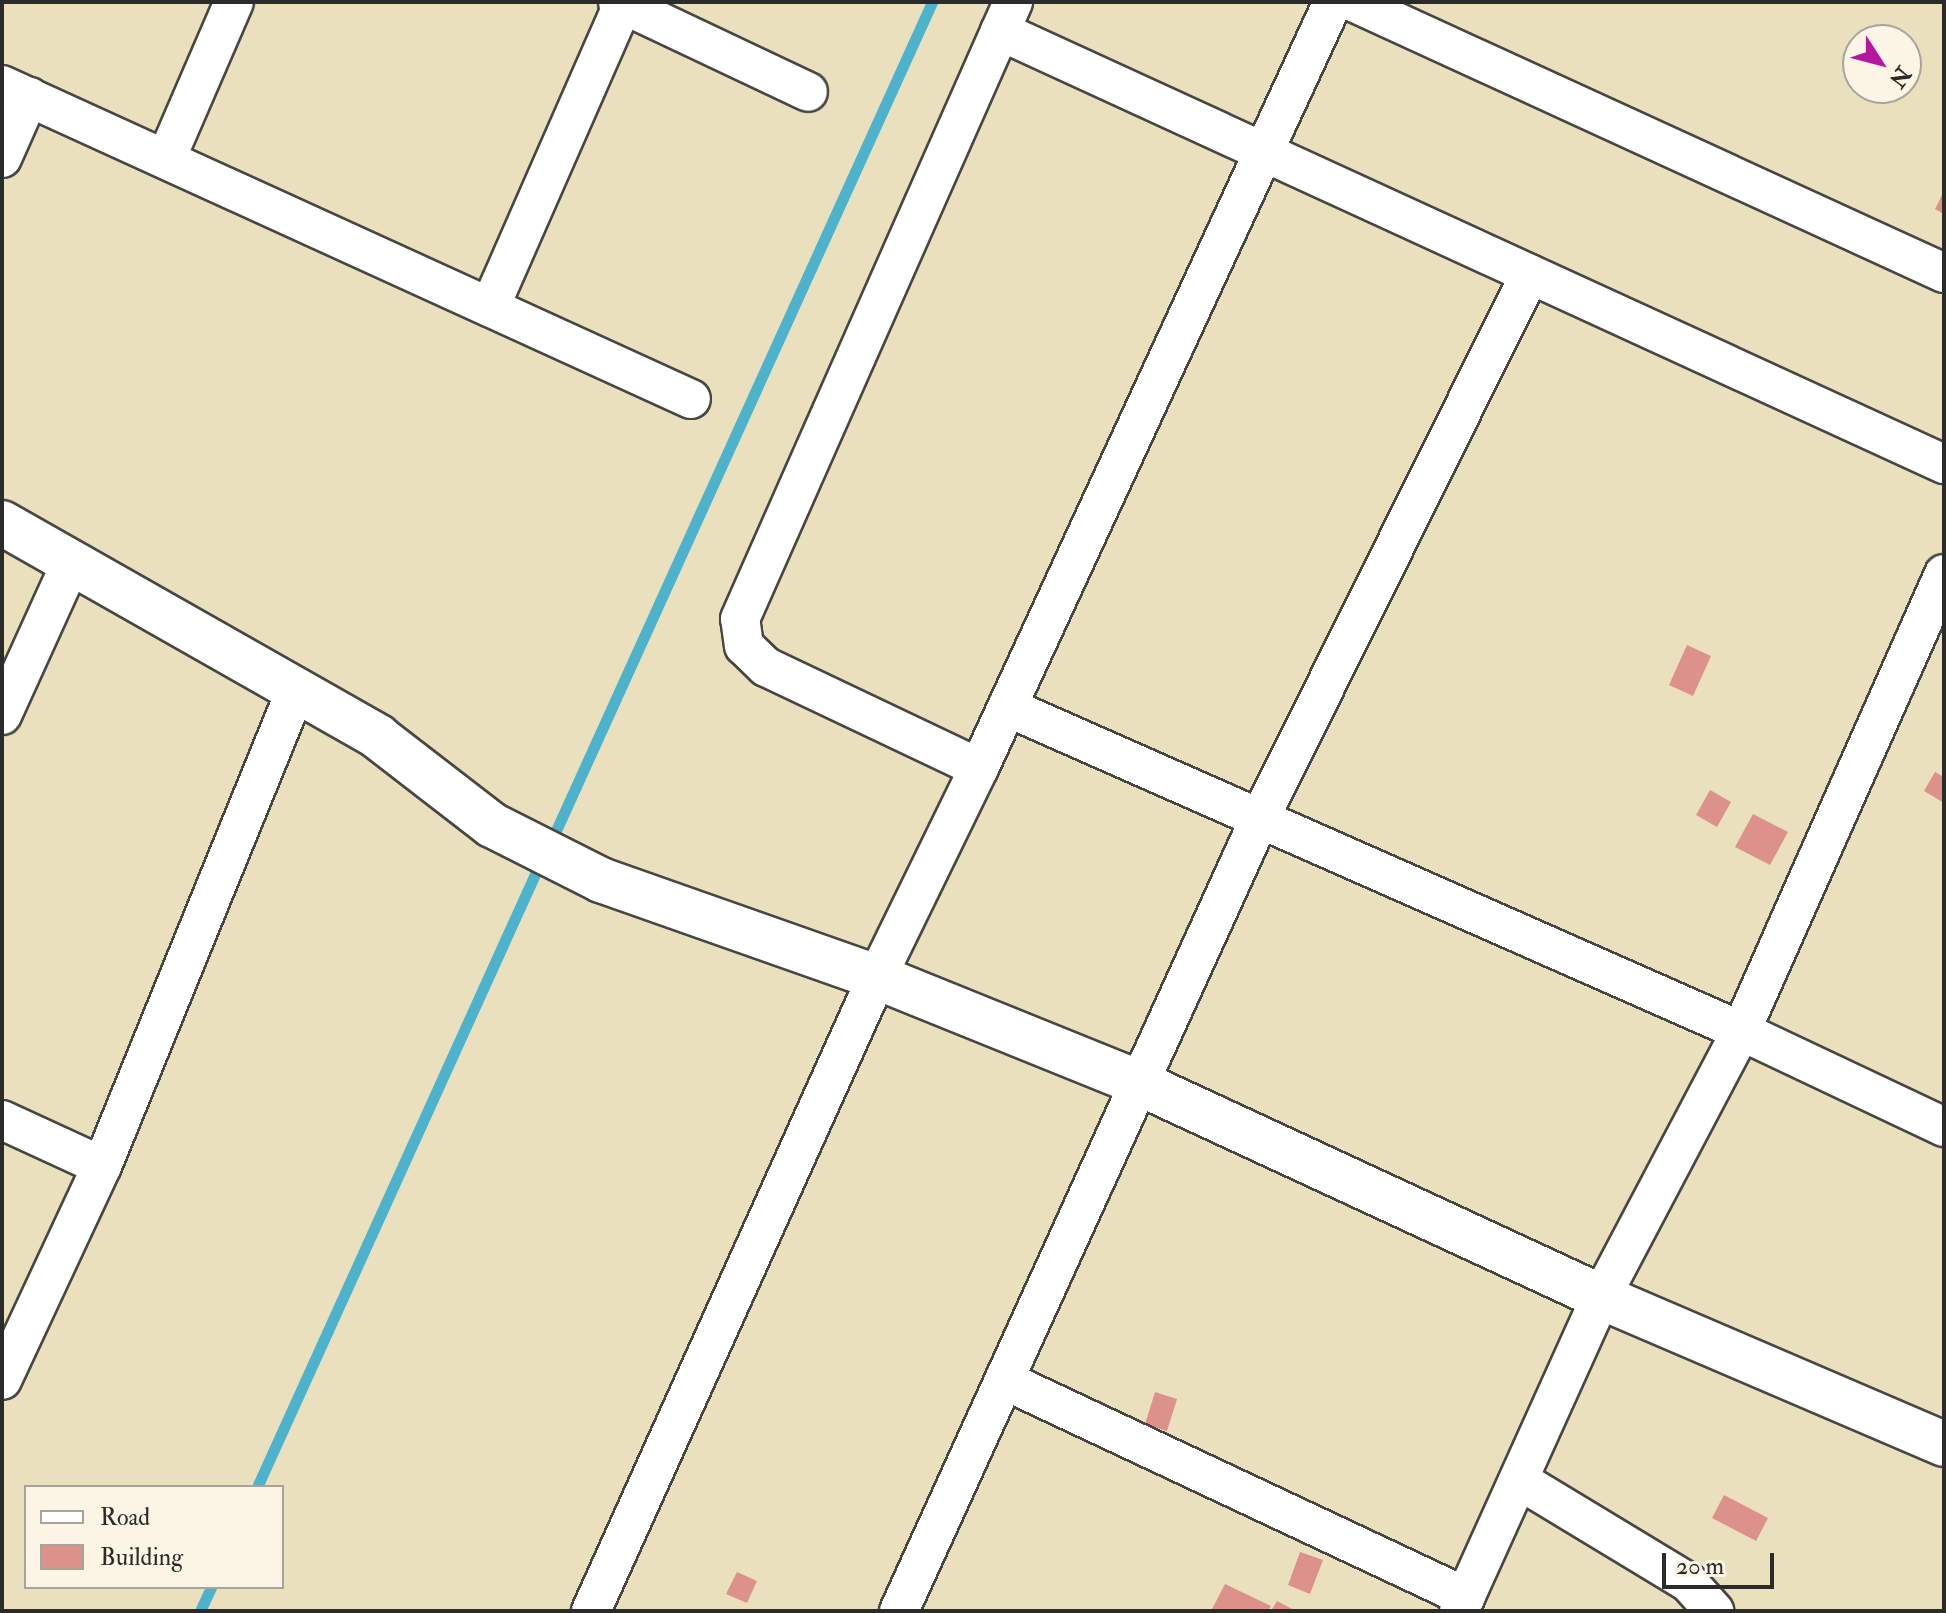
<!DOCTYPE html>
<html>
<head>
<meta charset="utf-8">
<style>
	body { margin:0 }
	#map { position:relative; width:1946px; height:1613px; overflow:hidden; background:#eae0be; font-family:"IM FELL Double Pica",serif }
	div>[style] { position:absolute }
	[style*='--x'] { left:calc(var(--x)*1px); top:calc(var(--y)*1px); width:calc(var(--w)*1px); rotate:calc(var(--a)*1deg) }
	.stream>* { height:11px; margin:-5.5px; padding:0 5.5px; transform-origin:5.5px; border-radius:5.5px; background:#4db2cc }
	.building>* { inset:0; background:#dc928b }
	.roads { filter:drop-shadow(2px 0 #484641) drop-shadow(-2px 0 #484641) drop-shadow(0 2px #484641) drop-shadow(0 -2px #484641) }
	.minor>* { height:38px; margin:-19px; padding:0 19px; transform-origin:19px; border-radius:19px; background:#fff }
	.tertiary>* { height:44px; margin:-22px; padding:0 22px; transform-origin:22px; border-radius:22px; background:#fff }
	span { translate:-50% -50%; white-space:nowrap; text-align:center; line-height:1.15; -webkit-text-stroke:7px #fcf5e5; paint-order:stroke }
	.frame { position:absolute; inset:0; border:4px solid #2b2b2b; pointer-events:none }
	.legend { position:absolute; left:24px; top:1485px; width:260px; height:104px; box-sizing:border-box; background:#fcf5e5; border:2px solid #a8a49b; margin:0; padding:10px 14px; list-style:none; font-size:24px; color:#2b2b2b }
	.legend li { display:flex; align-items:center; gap:16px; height:40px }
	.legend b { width:40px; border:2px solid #a8a49b }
	.north { position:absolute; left:1842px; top:24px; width:80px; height:80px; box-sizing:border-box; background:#fcf5e5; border:2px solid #a8a49b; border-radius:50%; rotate:126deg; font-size:22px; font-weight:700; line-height:32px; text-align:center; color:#2b2b2b }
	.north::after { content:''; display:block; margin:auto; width:28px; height:36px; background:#b5179e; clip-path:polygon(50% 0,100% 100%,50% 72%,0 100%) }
	.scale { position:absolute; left:1662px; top:1553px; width:112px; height:36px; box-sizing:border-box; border:4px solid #2b2b2b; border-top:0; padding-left:10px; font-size:24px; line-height:28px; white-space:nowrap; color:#2b2b2b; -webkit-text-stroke:6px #fcf5e5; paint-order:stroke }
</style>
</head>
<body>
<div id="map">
	<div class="stream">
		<div style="--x:549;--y:846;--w:927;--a:-65.59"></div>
		<div style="--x:257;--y:1487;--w:687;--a:-65.6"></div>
		<div style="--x:200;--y:1611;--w:26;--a:-65"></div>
	</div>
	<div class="building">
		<div style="clip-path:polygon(1944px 191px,1944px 214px,1935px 209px)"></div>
		<div style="clip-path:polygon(1687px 645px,1711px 656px,1693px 696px,1669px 685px)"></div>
		<div style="clip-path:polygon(1935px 772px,1944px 777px,1944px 803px,1924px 791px)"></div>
		<div style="clip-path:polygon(1710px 790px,1731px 802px,1717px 827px,1696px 815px)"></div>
		<div style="clip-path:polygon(1753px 814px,1788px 832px,1770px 865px,1735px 847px)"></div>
		<div style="clip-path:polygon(1155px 1392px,1177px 1399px,1167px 1431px,1145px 1424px)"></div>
		<div style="clip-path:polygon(1724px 1495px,1768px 1518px,1756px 1541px,1712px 1518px)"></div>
		<div style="clip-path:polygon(1300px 1552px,1323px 1560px,1310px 1594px,1288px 1585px)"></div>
		<div style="clip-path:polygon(737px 1572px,757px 1581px,747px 1603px,726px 1594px)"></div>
		<div style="clip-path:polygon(1225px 1584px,1271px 1606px,1268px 1611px,1211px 1611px)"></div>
		<div style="clip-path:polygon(1277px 1601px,1296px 1611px,1271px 1611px)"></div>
	</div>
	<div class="roads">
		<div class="minor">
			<div style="--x:618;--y:2;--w:210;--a:25.3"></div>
			<div style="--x:1353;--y:2;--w:650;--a:24.63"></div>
			<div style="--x:1000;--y:31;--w:1039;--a:24.64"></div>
			<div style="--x:2;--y:85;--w:757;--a:24.5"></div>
			<div style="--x:2;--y:158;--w:67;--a:-66.1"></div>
			<div style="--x:166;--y:159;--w:171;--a:-66.6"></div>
			<div style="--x:490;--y:307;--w:333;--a:-66.3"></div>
			<div style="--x:1007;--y:707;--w:802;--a:23.82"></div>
			<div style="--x:1741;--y:1031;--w:225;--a:25.3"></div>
			<div style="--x:2;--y:715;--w:167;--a:-65.6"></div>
			<div style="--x:979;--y:768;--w:236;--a:-154.6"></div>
			<div style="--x:766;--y:667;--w:30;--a:-136"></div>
			<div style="--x:744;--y:646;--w:27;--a:-98"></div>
			<div style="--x:740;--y:619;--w:675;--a:-66.13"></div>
			<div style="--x:2;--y:1120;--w:110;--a:24.7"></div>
			<div style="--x:2;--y:1380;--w:236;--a:-65"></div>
			<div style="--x:102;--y:1166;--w:514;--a:-67.83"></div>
			<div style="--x:1004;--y:1380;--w:510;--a:25.16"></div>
			<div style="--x:1519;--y:1480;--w:199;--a:31.2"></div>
			<div style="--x:1689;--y:1583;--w:38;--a:48"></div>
			<div style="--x:591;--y:1611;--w:696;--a:-65.72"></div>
			<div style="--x:877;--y:977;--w:233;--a:-64"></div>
			<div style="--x:979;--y:768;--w:844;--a:-65.2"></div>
			<div style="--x:899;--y:1611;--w:871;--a:-65.52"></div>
			<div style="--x:1260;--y:818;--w:607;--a:-63.6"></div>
			<div style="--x:1459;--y:1611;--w:345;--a:-65.7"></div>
			<div style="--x:1601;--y:1297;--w:301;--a:-62.2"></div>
			<div style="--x:1741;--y:1031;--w:500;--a:-66.05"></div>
		</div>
		<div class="tertiary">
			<div style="--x:2;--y:523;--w:433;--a:29.6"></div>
			<div style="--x:378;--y:737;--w:144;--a:37.7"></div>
			<div style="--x:492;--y:825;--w:122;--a:26.8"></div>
			<div style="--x:601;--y:880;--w:293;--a:19.4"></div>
			<div style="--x:877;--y:977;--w:283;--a:22"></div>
			<div style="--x:1139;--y:1083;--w:509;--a:24.85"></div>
			<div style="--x:1601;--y:1297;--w:373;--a:23.2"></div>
		</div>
	</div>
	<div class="frame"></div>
	<ul class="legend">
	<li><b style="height:10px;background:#fff"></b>Road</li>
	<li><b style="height:22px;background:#dc928b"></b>Building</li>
	</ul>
	<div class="north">N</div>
	<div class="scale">20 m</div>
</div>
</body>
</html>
